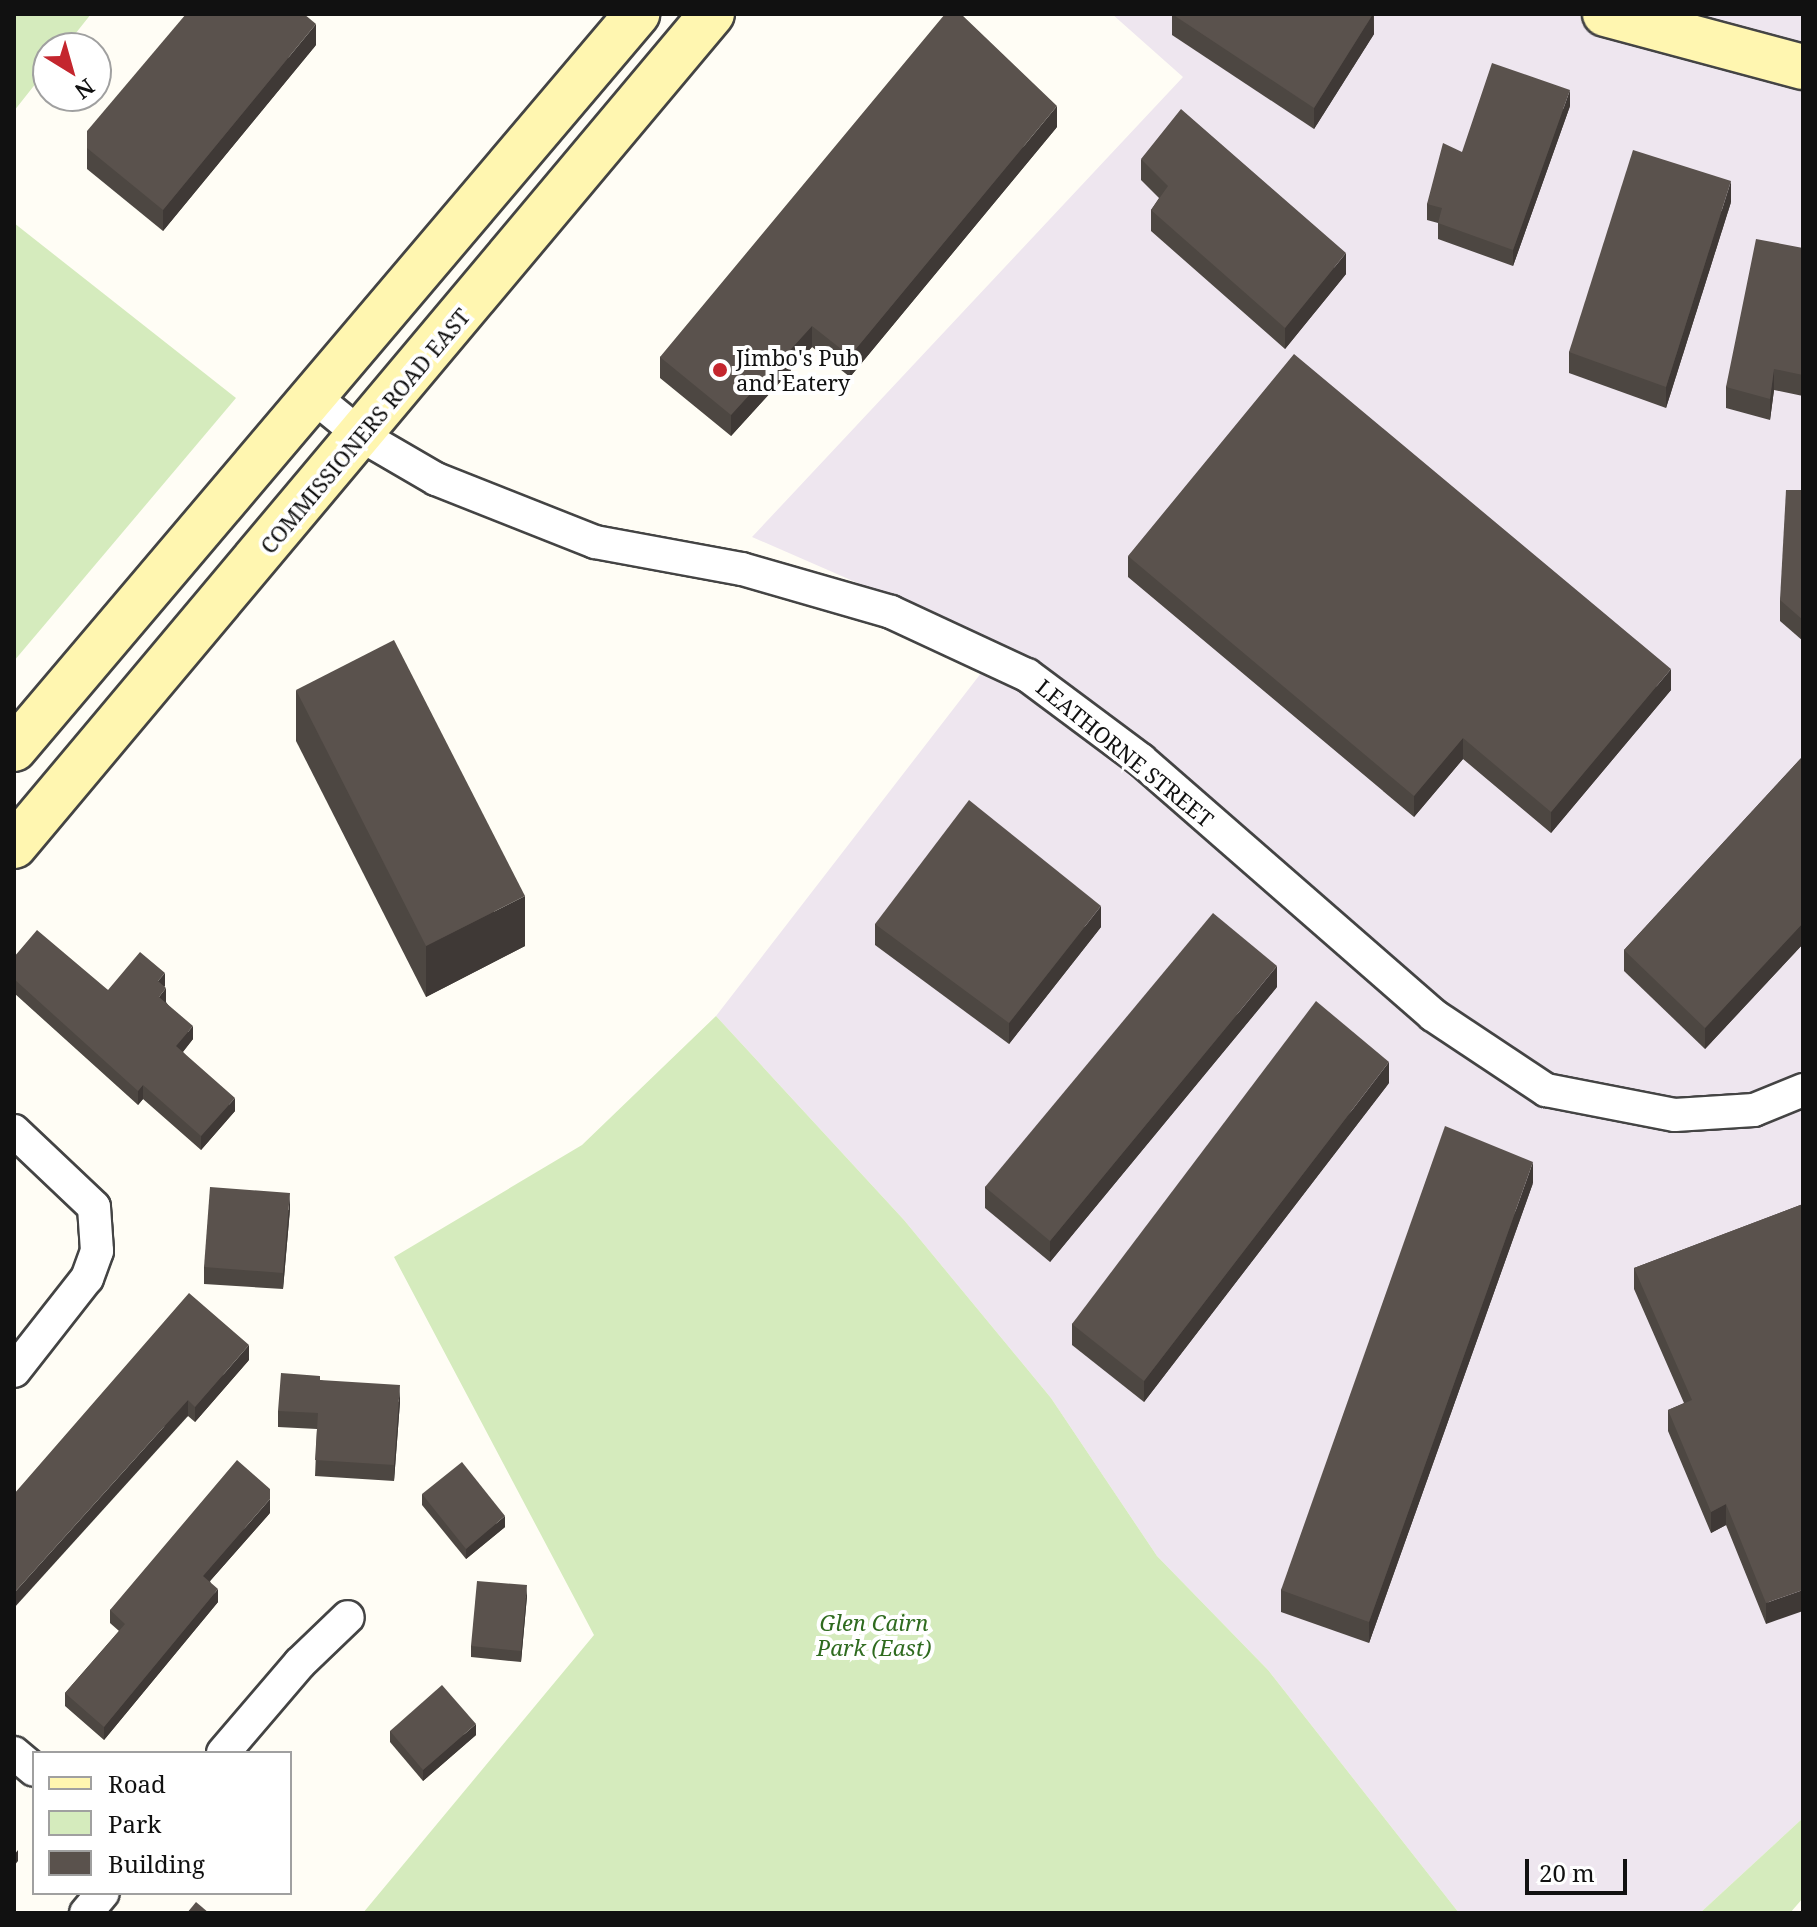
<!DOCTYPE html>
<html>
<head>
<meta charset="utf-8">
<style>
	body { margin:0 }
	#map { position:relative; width:1817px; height:1927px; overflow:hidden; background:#fffdf5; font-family:"Noto Serif",serif }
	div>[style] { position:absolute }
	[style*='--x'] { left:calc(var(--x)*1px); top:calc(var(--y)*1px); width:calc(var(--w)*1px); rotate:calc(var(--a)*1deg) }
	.industrial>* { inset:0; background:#eee6ef }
	.green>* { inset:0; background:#d5ebbd }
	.roads { filter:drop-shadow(2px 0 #444) drop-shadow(-2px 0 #444) drop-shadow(0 2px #444) drop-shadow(0 -2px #444) }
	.street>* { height:32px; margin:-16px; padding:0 16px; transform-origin:16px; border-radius:16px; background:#fff }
	.secondary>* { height:44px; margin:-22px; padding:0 22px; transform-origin:22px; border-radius:22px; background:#fff6b0 }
	.wall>* { inset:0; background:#4d4742 }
	.shaded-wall>* { inset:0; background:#3f3936 }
	.building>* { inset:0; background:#5a524d }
	.dots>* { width:22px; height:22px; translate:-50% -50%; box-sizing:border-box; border:4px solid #fff; border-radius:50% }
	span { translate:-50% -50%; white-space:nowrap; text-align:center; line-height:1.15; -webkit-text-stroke:8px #fff; paint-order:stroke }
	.poi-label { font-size:22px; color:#111 }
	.left { translate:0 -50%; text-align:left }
	.street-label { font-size:22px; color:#111 }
	.park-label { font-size:22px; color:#2f6b1f; font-style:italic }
	.frame { position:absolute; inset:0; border:16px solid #111; pointer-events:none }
	.legend { position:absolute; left:32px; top:1751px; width:260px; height:144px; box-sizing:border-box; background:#fff; border:2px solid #a0a0a0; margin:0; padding:10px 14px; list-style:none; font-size:24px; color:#111 }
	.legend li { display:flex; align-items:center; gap:16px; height:40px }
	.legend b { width:40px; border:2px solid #a0a0a0 }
	.north { position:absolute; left:32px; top:32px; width:80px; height:80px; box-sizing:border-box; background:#fff; border:2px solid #a0a0a0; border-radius:50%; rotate:143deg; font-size:22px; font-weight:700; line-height:32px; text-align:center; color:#111 }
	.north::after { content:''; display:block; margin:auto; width:28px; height:36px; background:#c4262e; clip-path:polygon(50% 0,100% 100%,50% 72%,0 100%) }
	.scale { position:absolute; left:1525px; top:1859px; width:102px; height:36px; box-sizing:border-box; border:4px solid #111; border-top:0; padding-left:10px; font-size:24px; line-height:28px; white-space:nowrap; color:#111; -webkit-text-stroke:6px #fff; paint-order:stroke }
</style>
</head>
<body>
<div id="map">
	<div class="industrial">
		<div style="clip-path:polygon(1112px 14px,1803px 14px,1803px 1818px,1700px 1913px,1459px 1913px,1268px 1670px,1157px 1556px,1051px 1398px,904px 1220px,716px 1016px,1002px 646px,752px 537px,1183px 77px)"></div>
	</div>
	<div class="green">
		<div style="clip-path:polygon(14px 14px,91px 14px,64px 48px,48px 48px,48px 68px,14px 111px)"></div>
		<div style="clip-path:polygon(14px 223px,236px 398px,14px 661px)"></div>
		<div style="clip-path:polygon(716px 1016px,904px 1220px,1051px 1398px,1157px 1556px,1268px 1670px,1459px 1913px,363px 1913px,594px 1635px,394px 1257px,582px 1145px)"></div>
		<div style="clip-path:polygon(1803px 1818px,1803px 1898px,1790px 1913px,1700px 1913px)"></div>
	</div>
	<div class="roads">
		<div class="street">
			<div style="--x:313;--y:396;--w:63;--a:39.2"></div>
			<div style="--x:362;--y:436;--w:86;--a:30.2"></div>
			<div style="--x:436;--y:479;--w:171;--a:21.6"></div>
			<div style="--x:595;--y:542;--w:149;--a:10.4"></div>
			<div style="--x:742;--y:569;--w:155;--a:16.1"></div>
			<div style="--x:891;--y:612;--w:150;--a:24.9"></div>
			<div style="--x:1027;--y:675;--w:142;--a:36.7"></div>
			<div style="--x:1141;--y:760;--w:388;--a:41.1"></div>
			<div style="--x:1433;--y:1015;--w:136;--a:33.6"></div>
			<div style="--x:1546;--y:1090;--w:131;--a:11"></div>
			<div style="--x:1675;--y:1115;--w:79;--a:-3.6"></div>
			<div style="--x:1754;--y:1110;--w:53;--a:-22.2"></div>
			<div style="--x:14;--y:1131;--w:110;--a:43.5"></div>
			<div style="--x:94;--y:1207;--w:44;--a:86.1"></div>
			<div style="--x:97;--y:1251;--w:29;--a:110"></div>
			<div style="--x:87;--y:1278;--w:118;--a:128.1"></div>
			<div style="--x:14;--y:1753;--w:26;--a:40"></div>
			<div style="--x:223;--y:1753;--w:118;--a:-49.5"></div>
			<div style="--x:300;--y:1663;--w:66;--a:-43.8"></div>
			<div style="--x:86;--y:1913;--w:26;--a:-50"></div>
		</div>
		<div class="secondary">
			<div style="--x:1605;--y:14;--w:205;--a:15"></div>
			<div style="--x:14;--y:749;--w:964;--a:-49.71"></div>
			<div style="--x:14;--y:846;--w:1086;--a:-50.01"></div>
		</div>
	</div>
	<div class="wall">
		<div style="clip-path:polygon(1172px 14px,1374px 14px,1374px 34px,1314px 129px,1172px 35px)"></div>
		<div style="clip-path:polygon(316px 45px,163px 231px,87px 169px,87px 148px)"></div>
		<div style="clip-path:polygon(1570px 106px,1513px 266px,1438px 239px,1438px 223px,1427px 220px,1427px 204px,1462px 152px)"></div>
		<div style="clip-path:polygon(1057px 127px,850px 377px,812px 347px,731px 436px,660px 378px,660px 357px)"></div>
		<div style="clip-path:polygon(1141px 159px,1346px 274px,1285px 349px,1151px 231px,1151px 210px,1159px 198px,1141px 180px)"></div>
		<div style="clip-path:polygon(1731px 202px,1666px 408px,1569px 373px,1569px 352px)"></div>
		<div style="clip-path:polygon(1803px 248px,1803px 396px,1774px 390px,1770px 420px,1726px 408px,1726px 387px)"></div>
		<div style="clip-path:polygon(1803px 490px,1803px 641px,1780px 621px,1780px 600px)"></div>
		<div style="clip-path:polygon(1128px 556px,1671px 690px,1551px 833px,1463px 759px,1414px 817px,1128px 577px)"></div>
		<div style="clip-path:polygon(296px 690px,525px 946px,426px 997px,296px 741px)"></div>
		<div style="clip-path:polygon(1803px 756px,1803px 944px,1705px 1049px,1624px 971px,1624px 950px)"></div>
		<div style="clip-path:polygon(875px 924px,1101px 927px,1009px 1044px,875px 945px)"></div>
		<div style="clip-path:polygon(14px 957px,108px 990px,166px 1002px,193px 1039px,183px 1052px,235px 1111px,201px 1150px,143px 1099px,138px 1105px,14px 993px)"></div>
		<div style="clip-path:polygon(1277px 987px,1050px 1262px,985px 1208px,985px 1187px)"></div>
		<div style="clip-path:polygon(1389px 1083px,1144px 1402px,1072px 1345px,1072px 1324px)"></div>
		<div style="clip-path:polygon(1533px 1183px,1369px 1643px,1281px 1612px,1281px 1590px)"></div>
		<div style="clip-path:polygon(1803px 1204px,1766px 1624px,1726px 1525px,1711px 1533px,1668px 1431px,1668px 1410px,1684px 1403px,1634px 1289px,1634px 1268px)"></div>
		<div style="clip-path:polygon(290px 1209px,283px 1289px,204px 1284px,204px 1267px)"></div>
		<div style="clip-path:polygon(249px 1360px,195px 1422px,188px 1416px,14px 1494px)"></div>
		<div style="clip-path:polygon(320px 1380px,400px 1402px,394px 1481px,315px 1476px,317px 1429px,278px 1427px,278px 1411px)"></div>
		<div style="clip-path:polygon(422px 1494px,505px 1527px,466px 1559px,422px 1505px)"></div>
		<div style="clip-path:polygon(270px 1513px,210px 1581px,218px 1602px,104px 1740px,65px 1706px,65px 1693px,119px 1631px,110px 1623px,110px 1610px)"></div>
		<div style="clip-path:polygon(527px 1596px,521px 1662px,471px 1657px,471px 1646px)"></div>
		<div style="clip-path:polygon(390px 1731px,476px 1735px,423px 1781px,390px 1742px)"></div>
	</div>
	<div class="shaded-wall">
		<div style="clip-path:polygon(1373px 14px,1374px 34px,1314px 129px,1314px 108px)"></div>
		<div style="clip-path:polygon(316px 24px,316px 45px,163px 231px,163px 210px)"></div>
		<div style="clip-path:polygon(1570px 90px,1570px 106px,1513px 266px,1513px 250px)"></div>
		<div style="clip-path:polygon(1057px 106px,1057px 127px,850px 377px,850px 356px)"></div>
		<div style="clip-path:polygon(1731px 181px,1731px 202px,1666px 408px,1666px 387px)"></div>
		<div style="clip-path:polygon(1346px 253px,1346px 274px,1285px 349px,1285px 328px)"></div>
		<div style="clip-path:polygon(812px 326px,812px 347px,731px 436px,731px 415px)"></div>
		<div style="clip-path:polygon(1774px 369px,1774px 390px,1770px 420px,1770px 399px)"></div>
		<div style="clip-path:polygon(1671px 669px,1671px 690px,1551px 833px,1551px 812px)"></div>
		<div style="clip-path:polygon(1463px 738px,1463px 759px,1414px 817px,1414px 796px)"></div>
		<div style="clip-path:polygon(525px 896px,525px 946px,426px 997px,426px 946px)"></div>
		<div style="clip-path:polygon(1101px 906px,1101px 927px,1009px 1044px,1009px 1023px)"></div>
		<div style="clip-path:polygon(1803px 923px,1803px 944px,1705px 1049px,1705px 1028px)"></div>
		<div style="clip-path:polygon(1277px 966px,1277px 987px,1050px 1262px,1050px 1241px)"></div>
		<div style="clip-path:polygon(165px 973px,165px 986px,158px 995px,158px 981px)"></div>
		<div style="clip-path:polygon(166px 988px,166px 1002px,159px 1010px,159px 997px)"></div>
		<div style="clip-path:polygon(193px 1026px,193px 1039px,176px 1060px,176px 1046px)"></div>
		<div style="clip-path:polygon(1389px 1062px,1389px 1083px,1144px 1402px,1144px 1381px)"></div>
		<div style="clip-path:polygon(143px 1085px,143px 1099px,138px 1105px,138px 1091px)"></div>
		<div style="clip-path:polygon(235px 1098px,235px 1111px,201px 1150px,201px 1136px)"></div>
		<div style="clip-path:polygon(1533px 1162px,1533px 1183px,1369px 1643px,1369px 1622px)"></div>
		<div style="clip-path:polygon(290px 1193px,290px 1209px,283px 1289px,283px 1273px)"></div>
		<div style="clip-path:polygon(249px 1345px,249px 1360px,195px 1422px,195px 1407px)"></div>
		<div style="clip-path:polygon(400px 1385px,400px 1402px,394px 1481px,394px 1465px)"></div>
		<div style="clip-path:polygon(188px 1400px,188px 1416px,14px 1608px,14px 1593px)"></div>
		<div style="clip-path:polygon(270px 1499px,270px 1513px,203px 1589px,203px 1576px)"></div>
		<div style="clip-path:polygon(1726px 1504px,1726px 1525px,1711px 1533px,1711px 1512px)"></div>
		<div style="clip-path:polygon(505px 1516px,505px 1527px,466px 1559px,466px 1549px)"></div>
		<div style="clip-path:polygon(527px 1585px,527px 1596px,521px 1662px,521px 1651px)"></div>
		<div style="clip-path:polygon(218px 1589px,218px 1602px,104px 1740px,104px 1727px)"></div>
		<div style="clip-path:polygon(1803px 1590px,1803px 1611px,1766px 1624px,1766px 1603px)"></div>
		<div style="clip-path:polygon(476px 1724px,476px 1735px,423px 1781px,423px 1770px)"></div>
		<div style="clip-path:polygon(18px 1850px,18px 1861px,14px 1866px,14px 1855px)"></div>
	</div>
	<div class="building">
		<div style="clip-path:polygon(186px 14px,304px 14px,316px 24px,163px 210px,87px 148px,87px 131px)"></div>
		<div style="clip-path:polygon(945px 14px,961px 14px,1057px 106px,850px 356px,812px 326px,731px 415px,660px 357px)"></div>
		<div style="clip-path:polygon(1172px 14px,1373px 14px,1314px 108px)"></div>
		<div style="clip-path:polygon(1492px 63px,1570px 90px,1513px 250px,1438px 223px,1442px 208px,1427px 204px,1443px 143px,1462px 152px)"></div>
		<div style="clip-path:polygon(1181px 109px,1346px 253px,1285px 328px,1151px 210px,1168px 186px,1141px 159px)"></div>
		<div style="clip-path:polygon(1633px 150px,1731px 181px,1666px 387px,1569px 352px)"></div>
		<div style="clip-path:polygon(1756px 239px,1803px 248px,1803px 375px,1774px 369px,1770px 399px,1726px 387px)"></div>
		<div style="clip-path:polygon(1294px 354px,1671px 669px,1551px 812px,1463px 738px,1414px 796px,1128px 556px)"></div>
		<div style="clip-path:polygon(1786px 490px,1803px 490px,1803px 620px,1780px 600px)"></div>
		<div style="clip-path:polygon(394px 640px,525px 896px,426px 946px,296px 690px)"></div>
		<div style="clip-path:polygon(1803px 756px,1803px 923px,1705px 1028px,1624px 950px)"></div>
		<div style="clip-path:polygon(969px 800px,1101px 906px,1009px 1023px,875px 924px)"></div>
		<div style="clip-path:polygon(1213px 913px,1277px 966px,1050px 1241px,985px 1187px)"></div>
		<div style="clip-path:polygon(37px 930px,108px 990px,140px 952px,165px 973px,158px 981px,166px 988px,159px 997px,193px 1026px,176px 1046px,235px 1098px,201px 1136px,143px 1085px,138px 1091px,14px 979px,14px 957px)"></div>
		<div style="clip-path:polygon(1316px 1001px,1389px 1062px,1144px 1381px,1072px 1324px)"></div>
		<div style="clip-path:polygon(1445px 1126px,1533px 1162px,1369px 1622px,1281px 1590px)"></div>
		<div style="clip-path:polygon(210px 1187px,290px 1193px,283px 1273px,204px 1267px)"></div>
		<div style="clip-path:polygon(1803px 1204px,1803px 1590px,1766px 1603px,1726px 1504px,1711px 1512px,1668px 1410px,1692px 1400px,1634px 1268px)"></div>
		<div style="clip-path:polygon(189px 1293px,249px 1345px,195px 1407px,188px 1400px,14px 1593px,14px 1494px)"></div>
		<div style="clip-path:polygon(281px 1373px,320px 1376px,320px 1380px,400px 1385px,394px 1465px,315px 1460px,318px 1413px,278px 1411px)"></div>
		<div style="clip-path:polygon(237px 1460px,270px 1489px,270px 1499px,203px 1576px,218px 1589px,104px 1727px,65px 1693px,125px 1624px,110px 1610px)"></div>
		<div style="clip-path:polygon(462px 1462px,505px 1516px,466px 1549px,422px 1494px)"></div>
		<div style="clip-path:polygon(477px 1581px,527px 1585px,521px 1651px,471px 1646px)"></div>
		<div style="clip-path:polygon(442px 1685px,476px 1724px,423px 1770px,390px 1731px)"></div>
		<div style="clip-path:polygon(196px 1902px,209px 1913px,187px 1913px)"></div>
	</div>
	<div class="dots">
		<div style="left:720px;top:370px;background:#c4262e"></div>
	</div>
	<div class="poi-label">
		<span class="left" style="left:736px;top:370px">Jimbo's Pub<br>and Eatery</span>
	</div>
	<div class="street-label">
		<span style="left:365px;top:431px;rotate:-50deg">COMMISSIONERS ROAD EAST</span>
		<span style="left:1125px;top:753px;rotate:39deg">LEATHORNE STREET</span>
	</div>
	<div class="park-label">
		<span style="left:874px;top:1635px">Glen Cairn<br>Park (East)</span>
	</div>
	<div class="frame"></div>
	<ul class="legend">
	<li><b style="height:10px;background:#fff6b0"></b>Road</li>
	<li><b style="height:22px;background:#d5ebbd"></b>Park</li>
	<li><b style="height:22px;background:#5a524d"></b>Building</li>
	</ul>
	<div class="north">N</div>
	<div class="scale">20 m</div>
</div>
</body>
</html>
